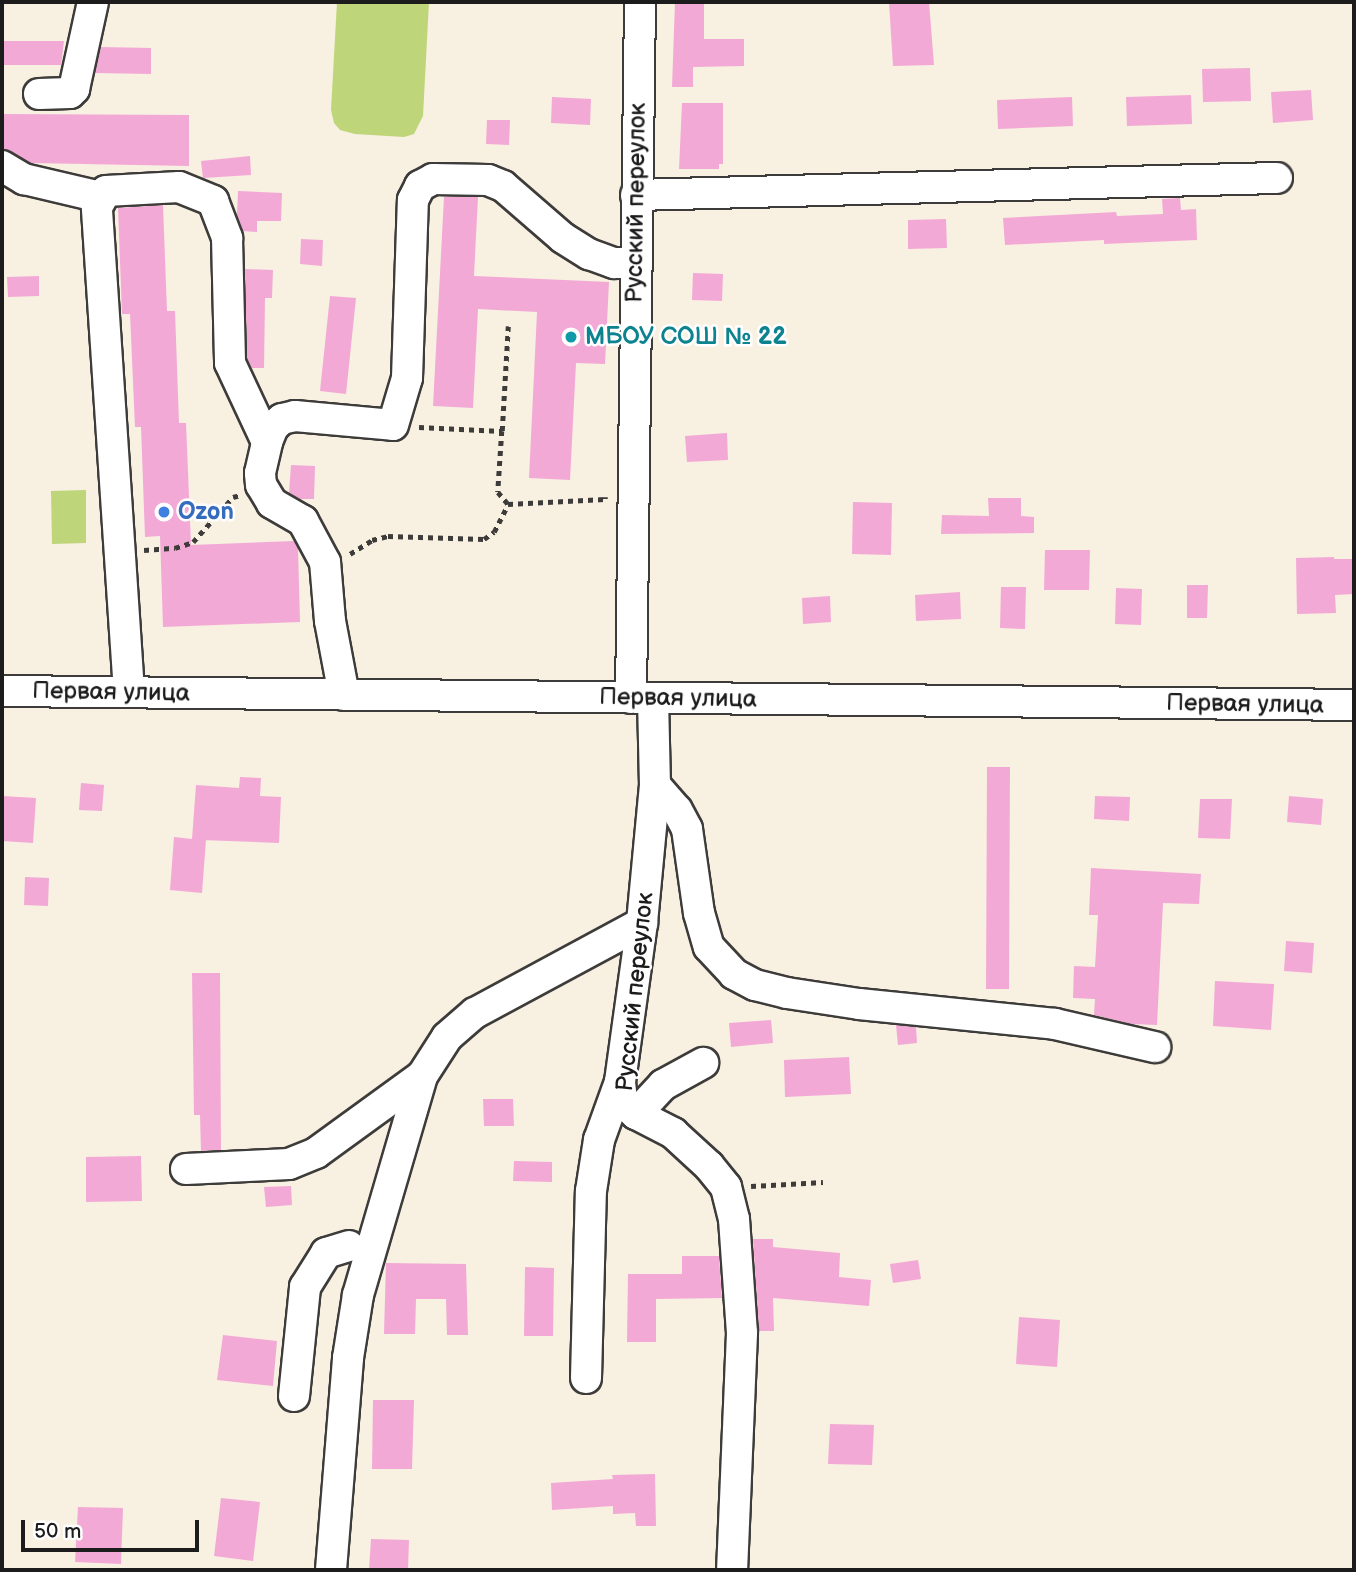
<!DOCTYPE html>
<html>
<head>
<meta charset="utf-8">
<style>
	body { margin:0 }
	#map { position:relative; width:1356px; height:1572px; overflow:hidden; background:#f8f0e1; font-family:"Balsamiq Sans",sans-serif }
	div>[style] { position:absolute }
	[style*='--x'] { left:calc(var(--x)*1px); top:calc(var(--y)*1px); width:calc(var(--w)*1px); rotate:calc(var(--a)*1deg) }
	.green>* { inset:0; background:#bfd57a }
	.building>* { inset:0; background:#f3a9d6 }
	.path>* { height:4.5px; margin-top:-2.25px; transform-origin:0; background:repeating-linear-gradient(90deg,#3d3c3a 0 5px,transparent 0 10px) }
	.roads { filter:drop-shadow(2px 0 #3d3c3a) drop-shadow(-2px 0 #3d3c3a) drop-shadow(0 2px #3d3c3a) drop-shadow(0 -2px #3d3c3a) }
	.minor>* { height:30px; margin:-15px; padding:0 15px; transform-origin:15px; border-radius:15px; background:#fff }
	.dots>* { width:19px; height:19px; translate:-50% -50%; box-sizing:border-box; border:4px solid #fff; border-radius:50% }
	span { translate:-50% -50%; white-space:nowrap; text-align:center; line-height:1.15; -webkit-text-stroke:5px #fff; paint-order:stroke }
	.street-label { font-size:24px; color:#1c1c1c }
	.culture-label { font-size:24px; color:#0d838f; font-weight:700 }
	.left { translate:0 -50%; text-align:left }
	.shop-label { font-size:24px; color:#366cbe; font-weight:700 }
	.frame { position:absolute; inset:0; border:4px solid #1c1c1c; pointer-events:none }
	.scale { position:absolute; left:21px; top:1520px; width:178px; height:32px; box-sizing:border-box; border:4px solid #1c1c1c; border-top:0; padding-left:9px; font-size:21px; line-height:24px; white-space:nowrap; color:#1c1c1c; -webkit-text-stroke:5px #fff; paint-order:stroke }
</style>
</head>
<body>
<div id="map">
	<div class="green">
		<div style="clip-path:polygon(337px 2px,429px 2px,423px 116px,414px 134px,404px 137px,355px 134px,340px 130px,334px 123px,331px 110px)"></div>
		<div style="clip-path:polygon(86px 490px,86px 543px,52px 544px,51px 491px)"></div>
	</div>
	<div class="building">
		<div style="clip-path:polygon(675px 2px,704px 2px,704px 39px,744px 39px,744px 66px,693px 67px,693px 87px,672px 87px)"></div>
		<div style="clip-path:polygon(889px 2px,929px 2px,934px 65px,893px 66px)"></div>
		<div style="clip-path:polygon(2px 41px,64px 41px,61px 65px,2px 65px)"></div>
		<div style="clip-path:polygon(101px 47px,151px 48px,151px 74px,95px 73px)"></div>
		<div style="clip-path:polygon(1250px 68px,1251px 101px,1203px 102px,1202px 69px)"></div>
		<div style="clip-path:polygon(1311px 90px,1313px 120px,1273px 123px,1271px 92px)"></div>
		<div style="clip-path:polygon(1191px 95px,1192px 124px,1127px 126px,1126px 97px)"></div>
		<div style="clip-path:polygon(552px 97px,591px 99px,590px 125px,551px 123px)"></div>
		<div style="clip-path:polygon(1072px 97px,1073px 126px,998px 129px,997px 100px)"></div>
		<div style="clip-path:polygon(682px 103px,723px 103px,723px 164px,719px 164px,719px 169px,679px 169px)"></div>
		<div style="clip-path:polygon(2px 114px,189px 115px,189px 166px,31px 163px,2px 149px)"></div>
		<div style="clip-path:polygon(487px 120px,510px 120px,509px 145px,486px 144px)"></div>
		<div style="clip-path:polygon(250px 156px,251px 175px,203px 178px,201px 161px)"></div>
		<div style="clip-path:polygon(238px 191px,282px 193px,281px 221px,257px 221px,257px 232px,243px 231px,237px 215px)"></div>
		<div style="clip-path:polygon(444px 197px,478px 197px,474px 276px,609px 282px,605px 364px,576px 363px,570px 480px,529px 478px,537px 312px,478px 309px,473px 408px,433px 406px)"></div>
		<div style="clip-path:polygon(1180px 198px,1181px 210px,1196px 209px,1197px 240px,1104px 244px,1104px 240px,1005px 245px,1003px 218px,1116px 212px,1117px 216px,1163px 214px,1162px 199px)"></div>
		<div style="clip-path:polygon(163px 205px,167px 311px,175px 311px,179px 423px,186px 423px,191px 545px,294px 541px,298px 548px,300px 622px,163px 627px,160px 536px,145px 537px,141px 427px,135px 427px,130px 314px,122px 314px,118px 208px)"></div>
		<div style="clip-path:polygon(946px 219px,947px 248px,908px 249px,908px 220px)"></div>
		<div style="clip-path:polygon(301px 239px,323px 240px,322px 266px,300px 264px)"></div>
		<div style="clip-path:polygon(245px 269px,273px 270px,272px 298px,265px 298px,264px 368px,252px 368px,247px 359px)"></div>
		<div style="clip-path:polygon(693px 273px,723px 274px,722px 301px,692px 300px)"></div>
		<div style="clip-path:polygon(39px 276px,39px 296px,8px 297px,7px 277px)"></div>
		<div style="clip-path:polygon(330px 296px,356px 298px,346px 394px,320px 391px)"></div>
		<div style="clip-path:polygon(727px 433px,728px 460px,687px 462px,685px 436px)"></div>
		<div style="clip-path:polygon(291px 465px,315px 466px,314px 499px,299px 499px,289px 493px)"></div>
		<div style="clip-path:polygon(988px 498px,1021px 498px,1021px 516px,1034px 517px,1034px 533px,941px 534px,942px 515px,989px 516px)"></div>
		<div style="clip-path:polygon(853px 502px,892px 503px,891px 555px,852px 554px)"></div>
		<div style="clip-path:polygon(1045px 550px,1090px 550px,1089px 590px,1044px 590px)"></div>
		<div style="clip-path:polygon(1334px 557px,1334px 559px,1354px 559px,1354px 594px,1335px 595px,1336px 613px,1297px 614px,1296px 558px)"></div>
		<div style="clip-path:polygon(1187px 585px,1208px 585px,1207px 618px,1187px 618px)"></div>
		<div style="clip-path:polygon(1001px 587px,1026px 587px,1025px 629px,1000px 628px)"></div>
		<div style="clip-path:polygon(1116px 588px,1142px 589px,1141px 625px,1115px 624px)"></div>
		<div style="clip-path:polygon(960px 592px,961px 619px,916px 621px,915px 595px)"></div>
		<div style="clip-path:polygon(830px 596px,831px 622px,803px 624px,802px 598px)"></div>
		<div style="clip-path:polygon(987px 767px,1010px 767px,1009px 989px,986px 989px)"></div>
		<div style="clip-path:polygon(240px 777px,261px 778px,260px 796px,281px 797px,279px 843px,201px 840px,206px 840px,202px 893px,170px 890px,174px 837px,192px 839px,196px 785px,239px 788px)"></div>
		<div style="clip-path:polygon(81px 783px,104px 785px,102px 811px,79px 810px)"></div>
		<div style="clip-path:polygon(2px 796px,36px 798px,33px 843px,2px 841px)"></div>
		<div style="clip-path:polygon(1095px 796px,1130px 797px,1129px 821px,1094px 819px)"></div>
		<div style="clip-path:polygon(1289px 796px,1323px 799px,1321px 825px,1287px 822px)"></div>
		<div style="clip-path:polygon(1200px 799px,1232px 799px,1230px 839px,1198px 838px)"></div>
		<div style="clip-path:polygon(1091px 868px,1201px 874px,1199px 904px,1163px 903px,1157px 1025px,1132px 1024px,1094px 1015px,1095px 999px,1073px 998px,1074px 966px,1095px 967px,1098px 915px,1089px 915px)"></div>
		<div style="clip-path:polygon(25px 877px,49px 878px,48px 906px,24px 905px)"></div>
		<div style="clip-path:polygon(1286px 941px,1314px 943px,1312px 973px,1284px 971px)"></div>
		<div style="clip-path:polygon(192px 973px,220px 973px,221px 1150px,201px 1151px,200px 1115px,194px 1115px)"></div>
		<div style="clip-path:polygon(1215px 981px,1274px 984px,1271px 1030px,1213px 1026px)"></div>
		<div style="clip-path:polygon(771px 1020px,773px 1043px,731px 1047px,729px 1023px)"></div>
		<div style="clip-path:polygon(896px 1025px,916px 1027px,917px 1043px,898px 1045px)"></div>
		<div style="clip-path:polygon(849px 1057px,851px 1094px,785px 1097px,784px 1060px)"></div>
		<div style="clip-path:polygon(483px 1099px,513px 1099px,514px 1126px,484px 1126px)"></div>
		<div style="clip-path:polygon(141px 1156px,142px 1201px,86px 1202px,86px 1157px)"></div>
		<div style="clip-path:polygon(514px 1161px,552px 1162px,552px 1182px,513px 1181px)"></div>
		<div style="clip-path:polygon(291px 1186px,292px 1205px,266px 1207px,264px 1187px)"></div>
		<div style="clip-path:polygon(753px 1239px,773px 1239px,773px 1247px,840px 1253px,839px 1277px,871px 1280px,869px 1306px,773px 1298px,774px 1331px,759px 1331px)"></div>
		<div style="clip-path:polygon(682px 1256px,719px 1256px,722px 1298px,656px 1299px,656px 1342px,627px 1342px,628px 1274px,682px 1274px)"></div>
		<div style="clip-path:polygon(918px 1260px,921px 1279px,893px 1283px,890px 1264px)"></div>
		<div style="clip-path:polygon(386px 1263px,466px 1264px,468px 1335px,447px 1335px,446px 1299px,416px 1299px,415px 1334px,384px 1334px)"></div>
		<div style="clip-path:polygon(525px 1267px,554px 1268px,553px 1336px,524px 1336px)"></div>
		<div style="clip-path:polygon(1019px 1317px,1060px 1320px,1057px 1367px,1016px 1364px)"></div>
		<div style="clip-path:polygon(223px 1335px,277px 1341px,273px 1386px,217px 1380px)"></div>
		<div style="clip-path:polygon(373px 1400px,414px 1400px,412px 1469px,372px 1469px)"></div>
		<div style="clip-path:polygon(830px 1424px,874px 1425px,872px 1465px,828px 1464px)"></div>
		<div style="clip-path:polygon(655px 1474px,656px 1526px,636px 1526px,635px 1513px,613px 1514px,613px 1506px,552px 1510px,551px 1483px,613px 1479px,612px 1475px)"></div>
		<div style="clip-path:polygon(221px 1498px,260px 1502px,253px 1561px,214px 1556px)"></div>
		<div style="clip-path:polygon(78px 1507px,123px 1508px,121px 1564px,75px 1562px)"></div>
		<div style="clip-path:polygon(371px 1539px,409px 1540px,408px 1570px,369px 1570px)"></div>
	</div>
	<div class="path">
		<div style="--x:419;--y:427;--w:83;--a:2.8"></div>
		<div style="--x:502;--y:431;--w:61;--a:93.8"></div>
		<div style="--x:498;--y:492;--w:16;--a:50"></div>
		<div style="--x:502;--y:431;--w:105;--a:-86.7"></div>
		<div style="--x:144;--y:550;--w:31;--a:-4"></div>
		<div style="--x:175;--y:548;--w:19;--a:-18"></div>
		<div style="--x:193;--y:542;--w:60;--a:-48.4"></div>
		<div style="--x:233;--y:497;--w:7;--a:-16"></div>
		<div style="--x:350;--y:554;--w:26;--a:-32"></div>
		<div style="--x:372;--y:540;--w:16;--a:-14"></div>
		<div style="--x:388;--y:536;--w:96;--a:1.8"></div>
		<div style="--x:484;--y:539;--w:12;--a:-35"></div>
		<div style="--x:494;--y:532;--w:31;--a:-63"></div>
		<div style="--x:508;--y:504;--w:97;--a:-3"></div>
		<div style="--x:605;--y:499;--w:2;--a:-90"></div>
		<div style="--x:751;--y:1186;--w:72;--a:-3.2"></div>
	</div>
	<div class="roads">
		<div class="minor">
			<div style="--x:39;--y:94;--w:31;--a:-2"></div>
			<div style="--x:70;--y:93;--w:6;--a:-45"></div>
			<div style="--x:74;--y:89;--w:89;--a:-77.7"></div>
			<div style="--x:2;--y:166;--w:26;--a:31"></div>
			<div style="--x:24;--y:179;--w:78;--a:13.3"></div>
			<div style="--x:636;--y:195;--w:641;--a:-1.52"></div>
			<div style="--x:2;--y:691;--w:1352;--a:0.59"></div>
			<div style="--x:129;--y:692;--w:486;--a:-93.8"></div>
			<div style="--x:97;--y:207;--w:18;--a:-61"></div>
			<div style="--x:106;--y:191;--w:73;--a:-3.1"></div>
			<div style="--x:179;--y:187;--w:37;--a:22"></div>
			<div style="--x:213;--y:201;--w:40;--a:69"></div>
			<div style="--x:227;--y:238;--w:125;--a:88.6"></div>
			<div style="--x:230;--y:363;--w:87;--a:64.9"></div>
			<div style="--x:344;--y:695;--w:75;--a:-100.7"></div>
			<div style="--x:330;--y:621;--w:59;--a:-94.8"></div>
			<div style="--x:325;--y:562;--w:47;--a:-118.2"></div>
			<div style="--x:303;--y:521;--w:36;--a:-150"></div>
			<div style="--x:272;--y:503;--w:21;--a:-121"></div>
			<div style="--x:261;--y:485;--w:12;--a:-95"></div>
			<div style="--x:260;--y:473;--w:32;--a:-77"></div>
			<div style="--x:267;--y:442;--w:16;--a:-68"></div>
			<div style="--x:273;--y:427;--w:12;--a:-42"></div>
			<div style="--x:282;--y:419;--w:13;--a:-13"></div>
			<div style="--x:295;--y:416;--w:98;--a:5.2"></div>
			<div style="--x:393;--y:425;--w:49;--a:-73.4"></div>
			<div style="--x:407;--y:378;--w:178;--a:-88.1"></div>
			<div style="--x:413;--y:200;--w:16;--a:-63"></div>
			<div style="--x:420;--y:186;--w:15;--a:-28"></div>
			<div style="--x:433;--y:179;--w:55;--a:1"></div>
			<div style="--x:488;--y:180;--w:16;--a:22"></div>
			<div style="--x:503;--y:186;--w:79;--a:40.9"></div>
			<div style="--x:563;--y:238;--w:31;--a:32"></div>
			<div style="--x:589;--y:254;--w:27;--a:20"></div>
			<div style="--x:614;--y:263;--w:21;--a:0"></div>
			<div style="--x:631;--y:698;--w:696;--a:-89.26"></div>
			<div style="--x:653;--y:698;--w:87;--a:88.7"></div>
			<div style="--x:655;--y:785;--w:139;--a:95.4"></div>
			<div style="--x:642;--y:923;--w:161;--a:97.9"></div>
			<div style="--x:620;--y:1082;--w:19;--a:84"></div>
			<div style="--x:622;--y:1101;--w:19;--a:43"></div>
			<div style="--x:636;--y:1114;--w:42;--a:27.2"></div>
			<div style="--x:673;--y:1133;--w:49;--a:42.5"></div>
			<div style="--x:709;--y:1166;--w:27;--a:51"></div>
			<div style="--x:726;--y:1187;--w:33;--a:76"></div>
			<div style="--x:734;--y:1219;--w:114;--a:86"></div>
			<div style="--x:742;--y:1333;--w:237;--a:92.4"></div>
			<div style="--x:655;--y:785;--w:33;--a:49"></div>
			<div style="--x:677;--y:810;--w:21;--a:62"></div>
			<div style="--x:687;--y:829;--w:85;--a:81.9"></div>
			<div style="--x:699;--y:913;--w:35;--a:74"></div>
			<div style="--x:709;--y:947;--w:37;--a:47"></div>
			<div style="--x:734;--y:974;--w:24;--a:28"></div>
			<div style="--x:755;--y:985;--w:33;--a:14"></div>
			<div style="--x:787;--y:993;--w:73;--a:8.7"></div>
			<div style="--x:859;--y:1004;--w:197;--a:5.8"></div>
			<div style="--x:1055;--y:1024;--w:103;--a:13"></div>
			<div style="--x:636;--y:1114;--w:40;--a:-47"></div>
			<div style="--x:663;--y:1085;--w:46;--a:-28.8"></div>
			<div style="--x:186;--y:1169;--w:103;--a:-2.8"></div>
			<div style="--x:289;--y:1164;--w:29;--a:-22"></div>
			<div style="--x:316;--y:1153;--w:131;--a:-36"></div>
			<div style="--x:422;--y:1076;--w:46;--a:-57.3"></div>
			<div style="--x:447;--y:1037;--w:37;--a:-41"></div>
			<div style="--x:475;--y:1013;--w:190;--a:-28.3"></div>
			<div style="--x:586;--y:1378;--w:187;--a:-88.5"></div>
			<div style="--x:591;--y:1191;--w:52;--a:-81.1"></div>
			<div style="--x:599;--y:1140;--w:62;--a:-70.1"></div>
			<div style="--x:294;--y:1396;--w:110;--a:-84.2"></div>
			<div style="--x:305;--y:1287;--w:40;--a:-58"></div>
			<div style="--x:326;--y:1253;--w:24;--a:-17"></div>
			<div style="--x:331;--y:1570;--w:213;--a:-85.4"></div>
			<div style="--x:348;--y:1358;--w:64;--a:-81"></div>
			<div style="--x:358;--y:1295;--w:228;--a:-73.7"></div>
		</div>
	</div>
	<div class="dots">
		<div style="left:571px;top:337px;background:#0f9aa8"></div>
		<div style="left:164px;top:512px;background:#3f7fe0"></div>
	</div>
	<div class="street-label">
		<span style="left:636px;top:203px;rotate:-89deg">Русский переулок</span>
		<span style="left:111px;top:692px;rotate:1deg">Первая улица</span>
		<span style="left:678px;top:698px;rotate:1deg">Первая улица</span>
		<span style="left:1245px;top:704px;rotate:1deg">Первая улица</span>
		<span style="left:635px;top:992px;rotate:-84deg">Русский переулок</span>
	</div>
	<div class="culture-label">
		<span class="left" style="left:585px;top:337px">МБОУ СОШ № 22</span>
	</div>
	<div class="shop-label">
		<span class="left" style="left:178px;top:512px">Ozon</span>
	</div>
	<div class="frame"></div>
	<div class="scale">50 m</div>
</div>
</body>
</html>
